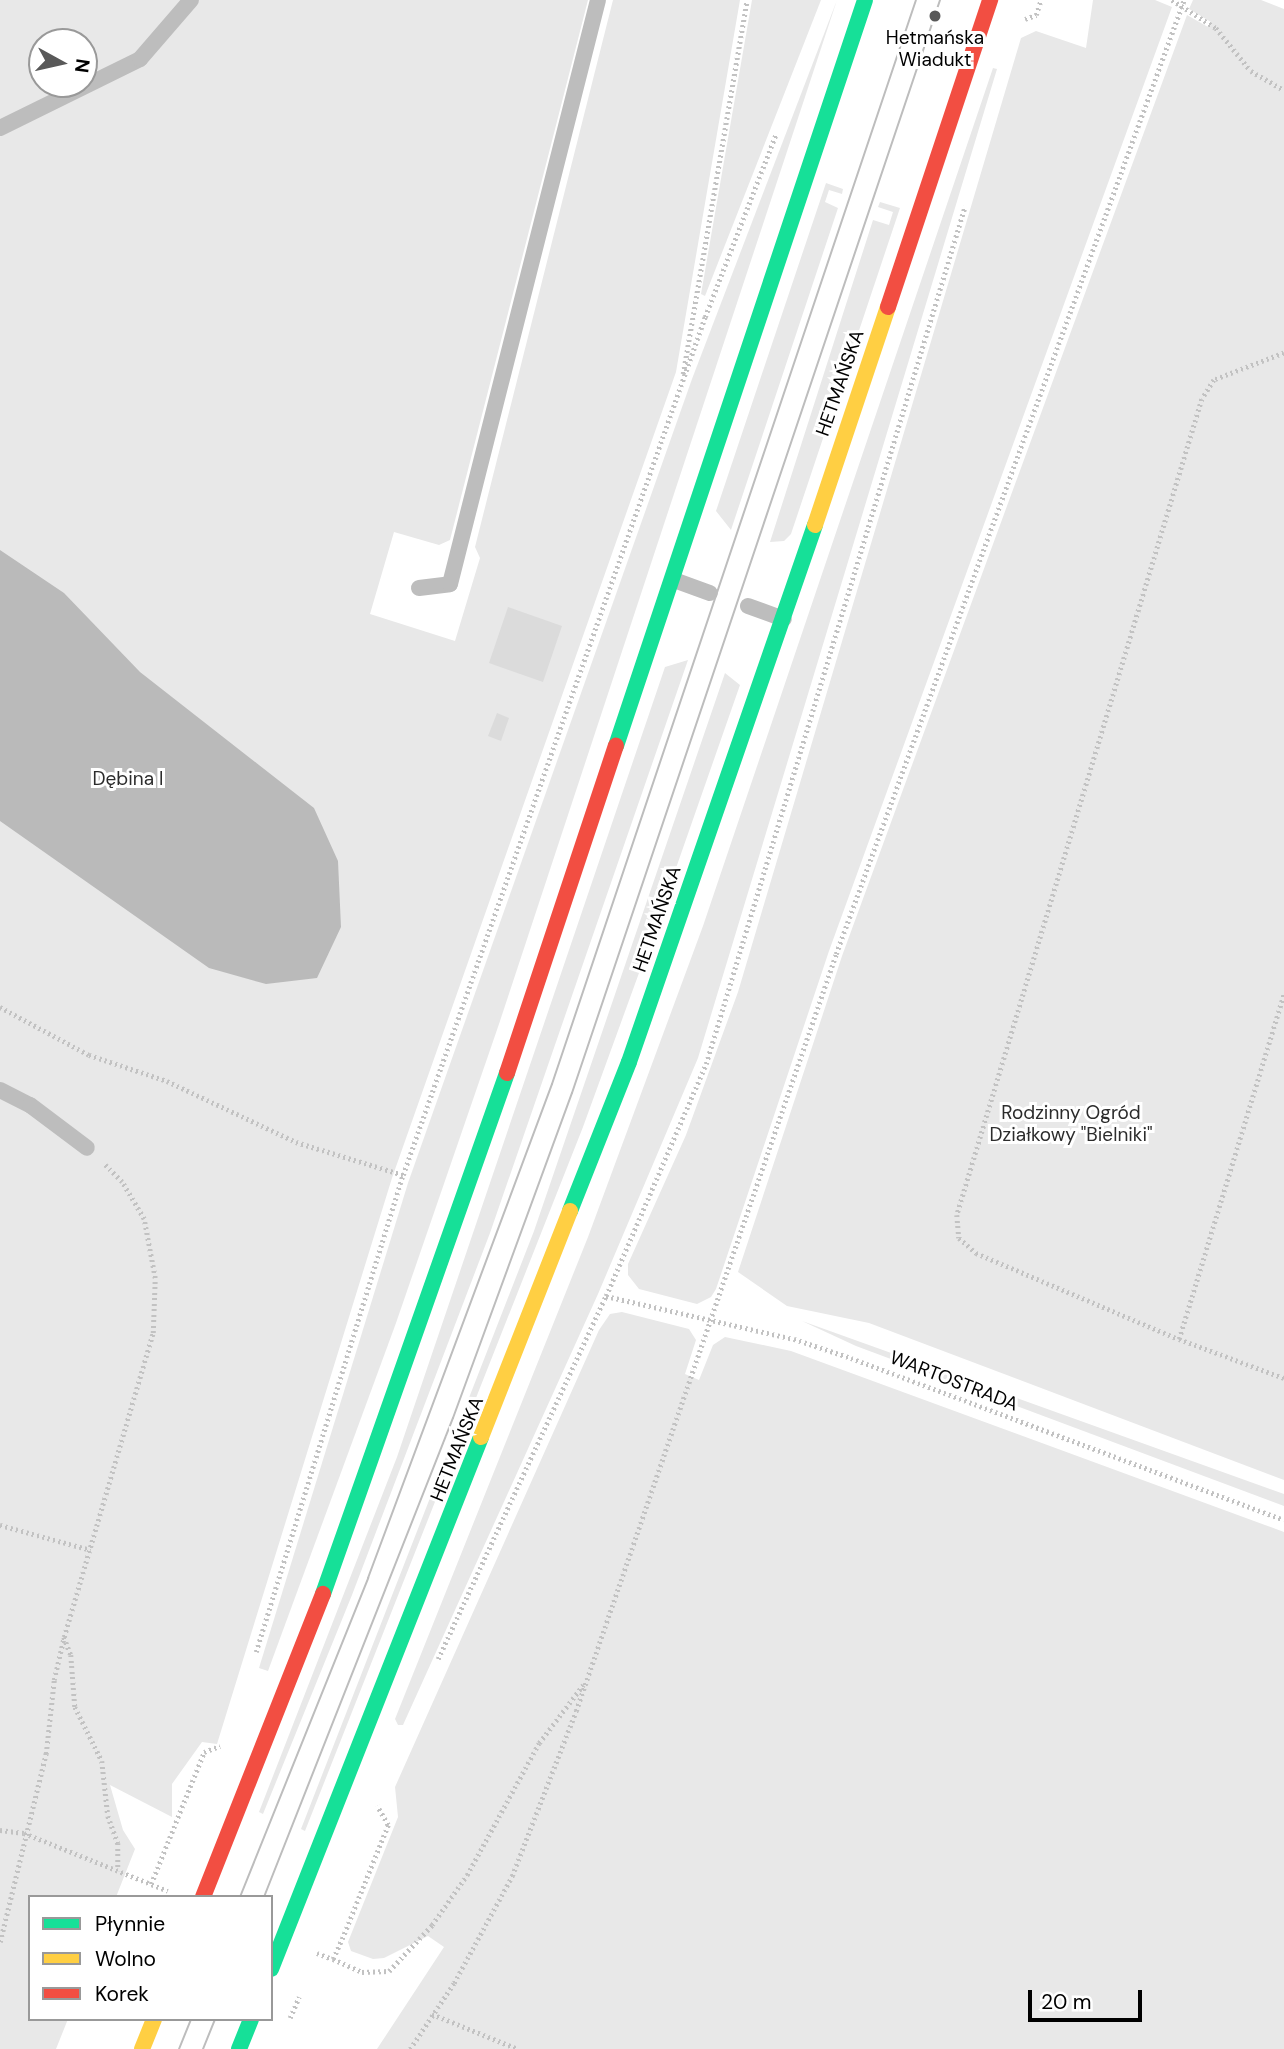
<!DOCTYPE html>
<html>
<head>
<meta charset="utf-8">
<style>
	body { margin:0 }
	#map { position:relative; width:1284px; height:2049px; overflow:hidden; background:#fff; font-family:"DM Sans",sans-serif }
	div>[style] { position:absolute }
	[style*='--x'] { left:calc(var(--x)*1px); top:calc(var(--y)*1px); width:calc(var(--w)*1px); rotate:calc(var(--a)*1deg) }
	.green>* { inset:0; background:#e8e8e8 }
	.water>* { inset:0; background:#bababa }
	.building>* { inset:0; background:#dbdbdb }
	.path>* { height:4.5px; margin-top:-2.25px; transform-origin:0; background:repeating-linear-gradient(90deg,#c2c2c2 0 2px,transparent 0 5.5px) }
	.lane>* { height:16px; margin:-8px; padding:0 8px; transform-origin:8px; border-radius:8px; background:#bdbdbd }
	.fast>* { height:16px; margin:-8px; padding:0 8px; transform-origin:8px; border-radius:8px; background:#16e098 }
	.slow>* { height:16px; margin:-8px; padding:0 8px; transform-origin:8px; border-radius:8px; background:#ffcf43 }
	.jam>* { height:16px; margin:-8px; padding:0 8px; transform-origin:8px; border-radius:8px; background:#f24e42 }
	.tram>* { height:2px; margin:-1px; padding:0 1px; transform-origin:1px; border-radius:1px; background:#bdbdbd }
	.dots>* { width:19px; height:19px; translate:-50% -50%; box-sizing:border-box; border:4px solid #fff; border-radius:50% }
	span { translate:-50% -50%; white-space:nowrap; text-align:center; line-height:1.15; -webkit-text-stroke:6px #fff; paint-order:stroke }
	.poi-label { font-size:19px; color:#000 }
	.street-label { font-size:19px; color:#000 }
	.park-label { font-size:19px; color:#2c2c2c }
	.legend { position:absolute; left:28px; top:1895px; width:245px; height:126px; box-sizing:border-box; background:#fff; border:2px solid #999; margin:0; padding:9px 12px; list-style:none; font-size:21px; color:#000 }
	.legend li { display:flex; align-items:center; gap:14px; height:35px }
	.legend b { width:35px; border:2px solid #999 }
	.north { position:absolute; left:28px; top:28px; width:70px; height:70px; box-sizing:border-box; background:#fff; border:2px solid #999; border-radius:50%; rotate:98deg; font-size:19px; font-weight:700; line-height:28px; text-align:center; color:#000 }
	.north::after { content:''; display:block; margin:auto; width:24px; height:32px; background:#595959; clip-path:polygon(50% 0,100% 100%,50% 72%,0 100%) }
	.scale { position:absolute; left:1028px; top:1990px; width:114px; height:32px; box-sizing:border-box; border:4px solid #000; border-top:0; padding-left:9px; font-size:21px; line-height:24px; white-space:nowrap; color:#000; -webkit-text-stroke:5px #fff; paint-order:stroke }
</style>
</head>
<body>
<div id="map">
	<div class="green">
		<div style="clip-path:polygon(evenodd,0 0,588px 0,450px 540px,439px 545px,394px 532px,370px 614px,455px 641px,480px 558px,475px 547px,613px 0,740px 0,676px 372px,392px 1178px,217px 1744px,202px 1742px,172px 1784px,172px 1817px,110px 1785px,123px 1830px,135px 1849px,116px 1897px,30px 1897px,30px 2019px,68px 2019px,56px 2049px,0 2049px,0 0,42px 42px,84px 42px,84px 84px,42px 84px,42px 42px)"></div>
		<div style="clip-path:polygon(752px 0,821px 0,705px 296px,701px 294px)"></div>
		<div style="clip-path:polygon(837px 0,499px 1024px,396px 1323px,268px 1671px,259px 1668px,408px 1183px,692px 379px)"></div>
		<div style="clip-path:polygon(1093px 0,1155px 0,1172px 7px,829px 951px,716px 1289px,711px 1297px,697px 1304px,639px 1289px,628px 1275px,628px 1264px,686px 1135px,738px 992px,1021px 38px,1036px 31px,1086px 48px)"></div>
		<div style="clip-path:polygon(1193px 0,1261px 0,1284px 9px,1284px 1480px,869px 1323px,787px 1306px,738px 1272px,842px 956px,1187px 15px,1208px 27px,1211px 22px,1189px 9px)"></div>
		<div style="clip-path:polygon(993px 68px,997px 69px,698px 1058px,598px 1294px,403px 1725px,398px 1725px,395px 1719px,588px 1237px,703px 926px)"></div>
		<div style="clip-path:polygon(826px 183px,843px 189px,842px 194px,829px 190px,825px 202px,838px 208px,731px 530px,716px 511px)"></div>
		<div style="clip-path:polygon(880px 202px,900px 208px,791px 534px,784px 541px,770px 542px,873px 220px,889px 225px,893px 212px,878px 207px)"></div>
		<div style="clip-path:polygon(688px 660px,490px 1233px,352px 1595px,263px 1814px,259px 1812px,397px 1457px,665px 667px)"></div>
		<div style="clip-path:polygon(725px 673px,740px 685px,647px 951px,583px 1127px,305px 1831px,301px 1829px,534px 1231px)"></div>
		<div style="clip-path:polygon(622px 1312px,689px 1329px,696px 1340px,685px 1374px,699px 1380px,713px 1345px,725px 1337px,791px 1351px,1284px 1532px,1284px 2049px,377px 2049px,444px 1947px,428px 1936px,384px 1958px,373px 1959px,351px 1951px,348px 1942px,398px 1817px,395px 1787px,599px 1330px,610px 1314px)"></div>
		<div style="clip-path:polygon(802px 1321px,1284px 1494px,1284px 1506px,856px 1346px)"></div>
	</div>
	<div class="water">
		<div style="clip-path:polygon(0 550px,64px 593px,140px 672px,314px 808px,338px 861px,341px 927px,317px 978px,266px 984px,209px 968px,0 821px)"></div>
	</div>
	<div class="building">
		<div style="clip-path:polygon(508px 607px,562px 626px,543px 682px,489px 663px)"></div>
		<div style="clip-path:polygon(497px 713px,509px 718px,501px 741px,488px 736px)"></div>
	</div>
	<div class="path">
		<div style="--x:1172;--y:0;--w:52;--a:32.5"></div>
		<div style="--x:1216;--y:28;--w:55;--a:50.9"></div>
		<div style="--x:1251;--y:71;--w:38;--a:30"></div>
		<div style="--x:1025;--y:19;--w:12;--a:-20"></div>
		<div style="--x:1036;--y:15;--w:16;--a:-72"></div>
		<div style="--x:1284;--y:353;--w:75;--a:158.9"></div>
		<div style="--x:1214;--y:380;--w:22;--a:122"></div>
		<div style="--x:1202;--y:399;--w:852;--a:106.71"></div>
		<div style="--x:957;--y:1215;--w:23;--a:85"></div>
		<div style="--x:959;--y:1238;--w:23;--a:41"></div>
		<div style="--x:976;--y:1253;--w:220;--a:23"></div>
		<div style="--x:1179;--y:1339;--w:112;--a:20.4"></div>
		<div style="--x:683;--y:374;--w:379;--a:-80.3"></div>
		<div style="--x:0;--y:1007;--w:101;--a:28.3"></div>
		<div style="--x:89;--y:1055;--w:82;--a:18.4"></div>
		<div style="--x:167;--y:1081;--w:143;--a:25.3"></div>
		<div style="--x:296;--y:1142;--w:112;--a:17.1"></div>
		<div style="--x:606;--y:1296;--w:193;--a:12.9"></div>
		<div style="--x:794;--y:1339;--w:60;--a:18.4"></div>
		<div style="--x:851;--y:1358;--w:462;--a:20.5"></div>
		<div style="--x:1179;--y:1339;--w:361;--a:-73.1"></div>
		<div style="--x:0;--y:1525;--w:94;--a:15.4"></div>
		<div style="--x:64;--y:1637;--w:19;--a:69"></div>
		<div style="--x:71;--y:1655;--w:52;--a:85.6"></div>
		<div style="--x:75;--y:1707;--w:60;--a:63.4"></div>
		<div style="--x:102;--y:1761;--w:55;--a:83.8"></div>
		<div style="--x:108;--y:1816;--w:29;--a:70"></div>
		<div style="--x:118;--y:1843;--w:28;--a:90"></div>
		<div style="--x:256;--y:1652;--w:499;--a:-72.9"></div>
		<div style="--x:403;--y:1175;--w:910;--a:-70.61"></div>
		<div style="--x:705;--y:317;--w:196;--a:-68.8"></div>
		<div style="--x:438;--y:1659;--w:400;--a:-65.2"></div>
		<div style="--x:606;--y:1296;--w:253;--a:-66.7"></div>
		<div style="--x:706;--y:1064;--w:896;--a:-73.2"></div>
		<div style="--x:0;--y:1830;--w:24;--a:7"></div>
		<div style="--x:24;--y:1833;--w:155;--a:21.9"></div>
		<div style="--x:151;--y:1884;--w:142;--a:-68.1"></div>
		<div style="--x:204;--y:1752;--w:17;--a:-21"></div>
		<div style="--x:0;--y:1942;--w:194;--a:-76.3"></div>
		<div style="--x:46;--y:1754;--w:74;--a:-83.8"></div>
		<div style="--x:54;--y:1680;--w:44;--a:-76.9"></div>
		<div style="--x:64;--y:1637;--w:317;--a:-73.7"></div>
		<div style="--x:153;--y:1333;--w:55;--a:-87.9"></div>
		<div style="--x:155;--y:1278;--w:60;--a:-100.6"></div>
		<div style="--x:144;--y:1219;--w:43;--a:-120.7"></div>
		<div style="--x:122;--y:1182;--w:24;--a:-135"></div>
		<div style="--x:317;--y:1953;--w:17;--a:21"></div>
		<div style="--x:333;--y:1959;--w:22;--a:-66"></div>
		<div style="--x:342;--y:1939;--w:123;--a:-68"></div>
		<div style="--x:388;--y:1825;--w:22;--a:-120"></div>
		<div style="--x:333;--y:1959;--w:32;--a:24"></div>
		<div style="--x:362;--y:1972;--w:27;--a:-2"></div>
		<div style="--x:389;--y:1971;--w:63;--a:-46.9"></div>
		<div style="--x:432;--y:1925;--w:61;--a:-55"></div>
		<div style="--x:467;--y:1875;--w:150;--a:-61.4"></div>
		<div style="--x:539;--y:1743;--w:73;--a:-52.8"></div>
		<div style="--x:432;--y:2014;--w:93;--a:22.1"></div>
		<div style="--x:290;--y:2018;--w:23;--a:-67"></div>
		<div style="--x:410;--y:2049;--w:79;--a:-56.3"></div>
		<div style="--x:454;--y:1983;--w:122;--a:-61.5"></div>
		<div style="--x:512;--y:1876;--w:177;--a:-68.8"></div>
		<div style="--x:576;--y:1711;--w:800;--a:-71.04"></div>
		<div style="--x:836;--y:954;--w:1015;--a:-69.96"></div>
	</div>
	<div class="lane">
		<div style="--x:0;--y:128;--w:156;--a:-26.2"></div>
		<div style="--x:140;--y:59;--w:78;--a:-49.2"></div>
		<div style="--x:674;--y:580;--w:38;--a:20"></div>
		<div style="--x:419;--y:588;--w:31;--a:-7"></div>
		<div style="--x:450;--y:584;--w:602;--a:-75.78"></div>
		<div style="--x:748;--y:606;--w:38;--a:20"></div>
		<div style="--x:0;--y:1090;--w:34;--a:27"></div>
		<div style="--x:30;--y:1105;--w:71;--a:37"></div>
	</div>
	<div class="fast">
		<div style="--x:616;--y:746;--w:786;--a:-71.54"></div>
		<div style="--x:570;--y:1211;--w:160;--a:-68.4"></div>
		<div style="--x:629;--y:1062;--w:568;--a:-70.9"></div>
		<div style="--x:323;--y:1594;--w:553;--a:-70.55"></div>
		<div style="--x:271;--y:1969;--w:572;--a:-68.46"></div>
		<div style="--x:239;--y:2049;--w:32;--a:-68"></div>
	</div>
	<div class="slow">
		<div style="--x:815;--y:525;--w:230;--a:-71.5"></div>
		<div style="--x:481;--y:1437;--w:243;--a:-68.5"></div>
		<div style="--x:142;--y:2049;--w:32;--a:-68"></div>
	</div>
	<div class="jam">
		<div style="--x:888;--y:307;--w:324;--a:-71.6"></div>
		<div style="--x:507;--y:1073;--w:345;--a:-71.6"></div>
		<div style="--x:203;--y:1897;--w:326;--a:-68.4"></div>
	</div>
	<div class="tram">
		<div style="--x:240;--y:1897;--w:344;--a:-68.1"></div>
		<div style="--x:368;--y:1578;--w:527;--a:-69.57"></div>
		<div style="--x:552;--y:1084;--w:1143;--a:-71.44"></div>
		<div style="--x:264;--y:1897;--w:515;--a:-68.47"></div>
		<div style="--x:453;--y:1418;--w:346;--a:-69.9"></div>
		<div style="--x:572;--y:1093;--w:1153;--a:-71.39"></div>
		<div style="--x:179;--y:2049;--w:32;--a:-68"></div>
		<div style="--x:203;--y:2049;--w:32;--a:-68"></div>
	</div>
	<div class="dots">
		<div style="left:935px;top:16px;background:#595959"></div>
	</div>
	<div class="poi-label">
		<span style="left:935px;top:49px">Hetmańska<br>Wiadukt</span>
	</div>
	<div class="street-label">
		<span style="left:840px;top:383px;rotate:-71deg">HETMAŃSKA</span>
		<span style="left:657px;top:919px;rotate:-71deg">HETMAŃSKA</span>
		<span style="left:954px;top:1381px;rotate:21deg">WARTOSTRADA</span>
		<span style="left:457px;top:1449px;rotate:-68deg">HETMAŃSKA</span>
	</div>
	<div class="park-label">
		<span style="left:128px;top:779px">Dębina I</span>
		<span style="left:1071px;top:1124px">Rodzinny Ogród<br>Działkowy "Bielniki"</span>
	</div>
	<ul class="legend">
	<li><b style="height:9px;background:#16e098"></b>Płynnie</li>
	<li><b style="height:9px;background:#ffcf43"></b>Wolno</li>
	<li><b style="height:9px;background:#f24e42"></b>Korek</li>
	</ul>
	<div class="north">N</div>
	<div class="scale">20 m</div>
</div>
</body>
</html>
